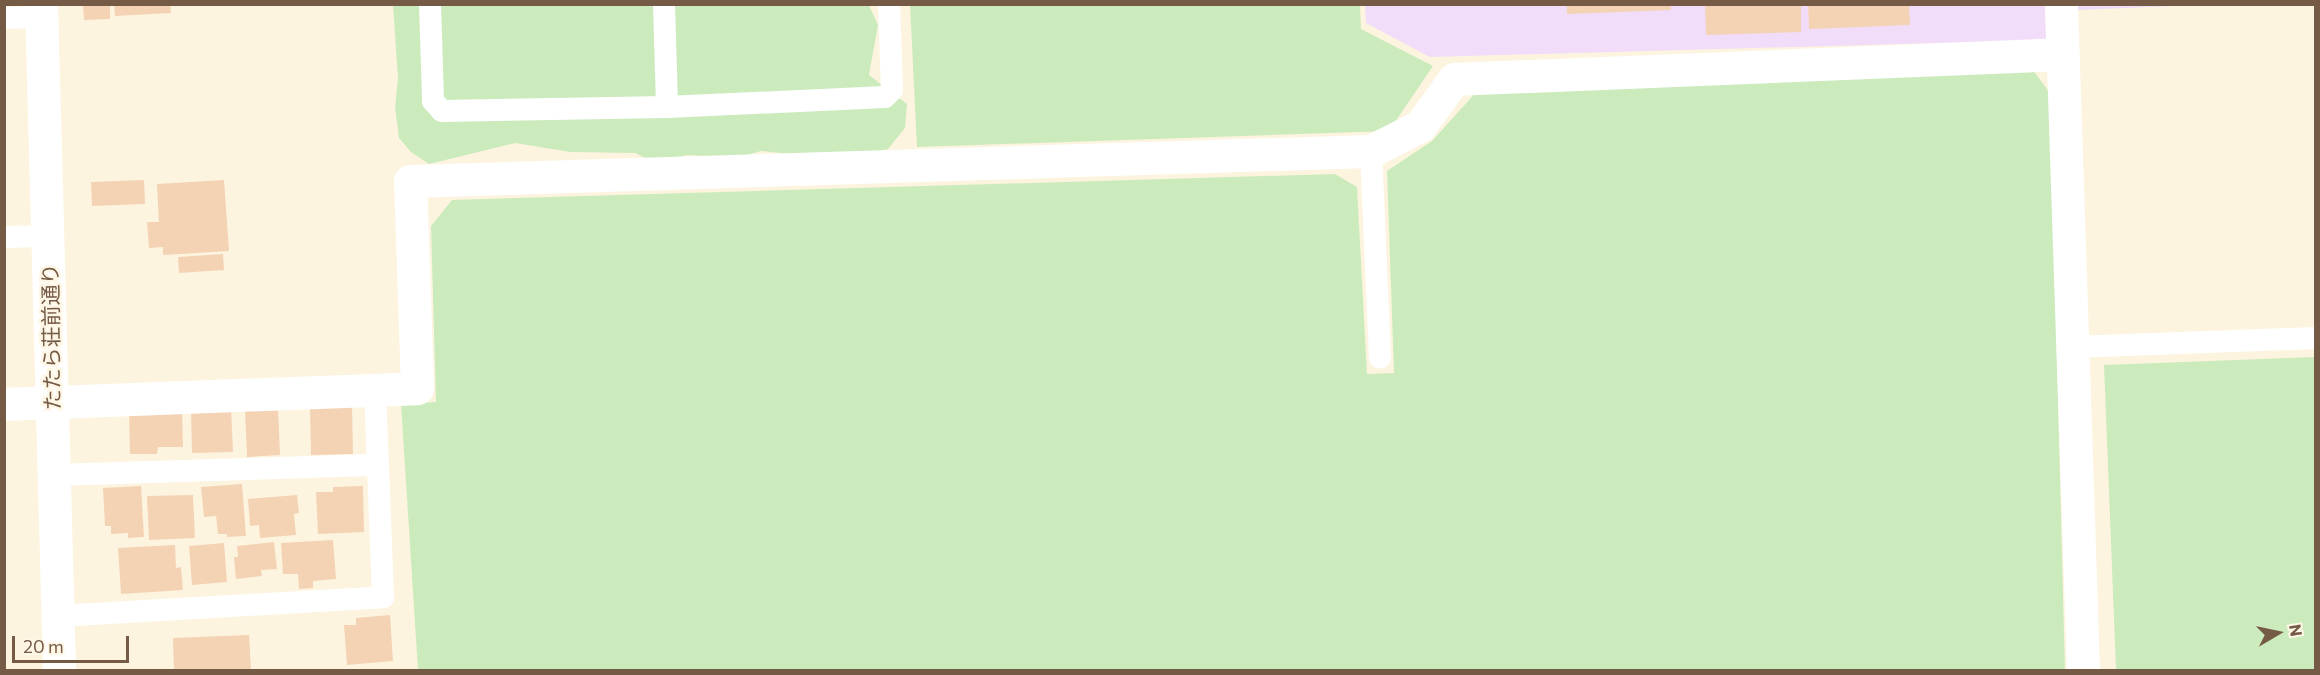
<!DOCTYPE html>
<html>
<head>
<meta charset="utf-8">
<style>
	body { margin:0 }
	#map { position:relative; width:2320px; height:675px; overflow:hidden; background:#fdf4df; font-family:Commissioner,"Noto Sans JP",sans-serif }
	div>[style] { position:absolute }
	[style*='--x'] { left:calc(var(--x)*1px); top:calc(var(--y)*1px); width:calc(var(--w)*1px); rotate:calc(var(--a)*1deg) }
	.education>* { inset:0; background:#f1dcf9 }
	.green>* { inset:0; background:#ccebbd }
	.building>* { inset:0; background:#f4d3b5 }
	.service>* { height:22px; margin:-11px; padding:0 11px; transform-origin:11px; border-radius:11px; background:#fff }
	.minor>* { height:33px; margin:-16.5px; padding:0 16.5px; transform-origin:16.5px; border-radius:16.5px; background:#fff }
	.tertiary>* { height:33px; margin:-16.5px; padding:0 16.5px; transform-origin:16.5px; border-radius:16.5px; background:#fff }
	span { translate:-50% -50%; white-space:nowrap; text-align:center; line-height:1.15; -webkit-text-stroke:5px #fff7e6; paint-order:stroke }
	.street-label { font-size:21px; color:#755a46 }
	.frame { position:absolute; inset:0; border:6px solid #755a46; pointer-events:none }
	.north { position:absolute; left:2248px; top:603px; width:60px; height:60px; -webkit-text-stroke:4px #fff7e6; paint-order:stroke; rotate:81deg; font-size:16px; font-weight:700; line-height:24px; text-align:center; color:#755a46 }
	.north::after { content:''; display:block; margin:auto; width:21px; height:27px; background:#755a46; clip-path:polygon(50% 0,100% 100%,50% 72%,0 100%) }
	.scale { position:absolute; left:12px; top:636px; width:117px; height:27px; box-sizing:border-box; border:3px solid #755a46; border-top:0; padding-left:8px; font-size:18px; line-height:21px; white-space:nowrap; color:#755a46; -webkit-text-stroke:4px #fff7e6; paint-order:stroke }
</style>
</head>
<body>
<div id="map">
	<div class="education">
		<div style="clip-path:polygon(2078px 4px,2198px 4px,2198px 5px,2078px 10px)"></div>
		<div style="clip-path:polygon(1365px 5px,2045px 5px,2046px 40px,1430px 57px,1366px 23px)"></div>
	</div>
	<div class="green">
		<div style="clip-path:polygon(522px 4px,869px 5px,878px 25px,869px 75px,907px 104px,905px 128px,888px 149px,865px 156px,808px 156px,761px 151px,737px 158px,688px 155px,654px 162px,635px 153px,570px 152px,515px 143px,429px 164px,411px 152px,399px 138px,395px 107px,398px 78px,393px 5px)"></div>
		<div style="clip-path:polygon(910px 5px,1360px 5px,1361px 29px,1433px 66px,1389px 131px,917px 147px)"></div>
		<div style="clip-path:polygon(2027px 62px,2050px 93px,2065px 670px,418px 670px,401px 404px,436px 402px,431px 226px,452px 200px,1335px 174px,1357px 187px,1367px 374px,1394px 373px,1387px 171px,1432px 141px,1479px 89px)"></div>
		<div style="clip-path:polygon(2315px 357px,2315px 670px,2116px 670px,2104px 365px)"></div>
	</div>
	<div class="building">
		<div style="clip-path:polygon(83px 4px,110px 4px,110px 19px,84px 20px)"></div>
		<div style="clip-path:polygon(114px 4px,170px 4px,171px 13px,115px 16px)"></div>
		<div style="clip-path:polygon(1567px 4px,1671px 4px,1671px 10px,1567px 14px)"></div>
		<div style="clip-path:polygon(1705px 4px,1801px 4px,1801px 32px,1706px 35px)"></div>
		<div style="clip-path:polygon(1808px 4px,1909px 4px,1910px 25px,1809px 29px)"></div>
		<div style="clip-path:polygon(144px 180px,145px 204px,92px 206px,91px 182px)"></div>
		<div style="clip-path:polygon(224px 180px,229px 251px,163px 255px,163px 247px,149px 248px,147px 222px,159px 222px,157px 184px)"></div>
		<div style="clip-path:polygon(223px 254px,224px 270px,179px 273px,178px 257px)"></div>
		<div style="clip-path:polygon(352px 406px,353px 454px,311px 455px,310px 408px)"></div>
		<div style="clip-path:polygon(231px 408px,233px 452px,192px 453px,191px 410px)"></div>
		<div style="clip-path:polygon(278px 408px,280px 455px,247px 457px,245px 409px)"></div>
		<div style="clip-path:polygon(182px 410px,183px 447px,158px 447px,157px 454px,130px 454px,129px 411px)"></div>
		<div style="clip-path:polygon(242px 484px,246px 536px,227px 537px,227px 534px,218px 534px,216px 516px,204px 517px,201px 487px)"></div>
		<div style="clip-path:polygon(141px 486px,144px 537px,128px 538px,128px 533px,111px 534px,111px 526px,105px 526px,103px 488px)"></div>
		<div style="clip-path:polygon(363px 486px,364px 532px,318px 534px,316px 492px,333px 492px,333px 487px)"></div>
		<div style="clip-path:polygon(193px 495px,195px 538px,149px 540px,147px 496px)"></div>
		<div style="clip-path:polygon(297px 495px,299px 513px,294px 514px,296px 535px,260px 538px,259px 525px,250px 526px,248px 499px)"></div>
		<div style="clip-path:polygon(333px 540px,336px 579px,313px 581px,313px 588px,299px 589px,298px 574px,283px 574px,281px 543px)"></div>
		<div style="clip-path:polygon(274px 542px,277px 569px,261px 570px,262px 576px,236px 579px,234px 557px,238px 557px,237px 546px)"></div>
		<div style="clip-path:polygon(224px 543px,227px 582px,192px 585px,189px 546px)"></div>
		<div style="clip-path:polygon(175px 545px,176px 568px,181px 567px,183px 590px,121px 594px,118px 548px)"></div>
		<div style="clip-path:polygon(390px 615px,393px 661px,347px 665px,344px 625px,356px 625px,356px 618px)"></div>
		<div style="clip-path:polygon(249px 635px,251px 670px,174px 670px,173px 638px)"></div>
	</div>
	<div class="service">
		<div style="--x:430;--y:4;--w:97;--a:88.2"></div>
		<div style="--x:433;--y:101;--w:13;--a:48"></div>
		<div style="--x:442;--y:111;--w:225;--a:-1"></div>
		<div style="--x:664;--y:4;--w:103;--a:88.3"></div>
		<div style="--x:667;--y:107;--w:218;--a:-2.6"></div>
		<div style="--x:885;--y:97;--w:10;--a:-45"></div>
		<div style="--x:892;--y:90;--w:86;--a:-92"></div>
		<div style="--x:4;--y:18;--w:37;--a:-2"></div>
		<div style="--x:1371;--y:151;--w:207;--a:87.5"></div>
		<div style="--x:4;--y:237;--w:44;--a:-1.3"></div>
		<div style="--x:2072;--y:347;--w:244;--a:-2.1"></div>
		<div style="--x:54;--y:475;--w:324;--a:-1.8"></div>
		<div style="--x:58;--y:616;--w:326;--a:-3.3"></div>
		<div style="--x:383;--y:597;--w:208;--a:-92.2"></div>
	</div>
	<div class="minor">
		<div style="--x:2061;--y:4;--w:666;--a:88.11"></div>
		<div style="--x:4;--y:404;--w:413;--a:-2.2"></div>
		<div style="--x:417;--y:388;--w:207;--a:-91.9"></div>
		<div style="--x:410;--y:181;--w:961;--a:-1.79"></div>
		<div style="--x:1371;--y:151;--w:55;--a:-27"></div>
		<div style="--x:1420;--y:126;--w:58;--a:-54.1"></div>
		<div style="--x:1454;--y:79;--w:609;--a:-2.35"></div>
	</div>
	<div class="tertiary">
		<div style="--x:41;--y:4;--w:666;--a:88.45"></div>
	</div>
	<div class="street-label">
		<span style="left:51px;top:337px;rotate:-91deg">たたら荘前通り</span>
	</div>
	<div class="frame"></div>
	<div class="north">N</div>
	<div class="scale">20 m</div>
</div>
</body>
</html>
